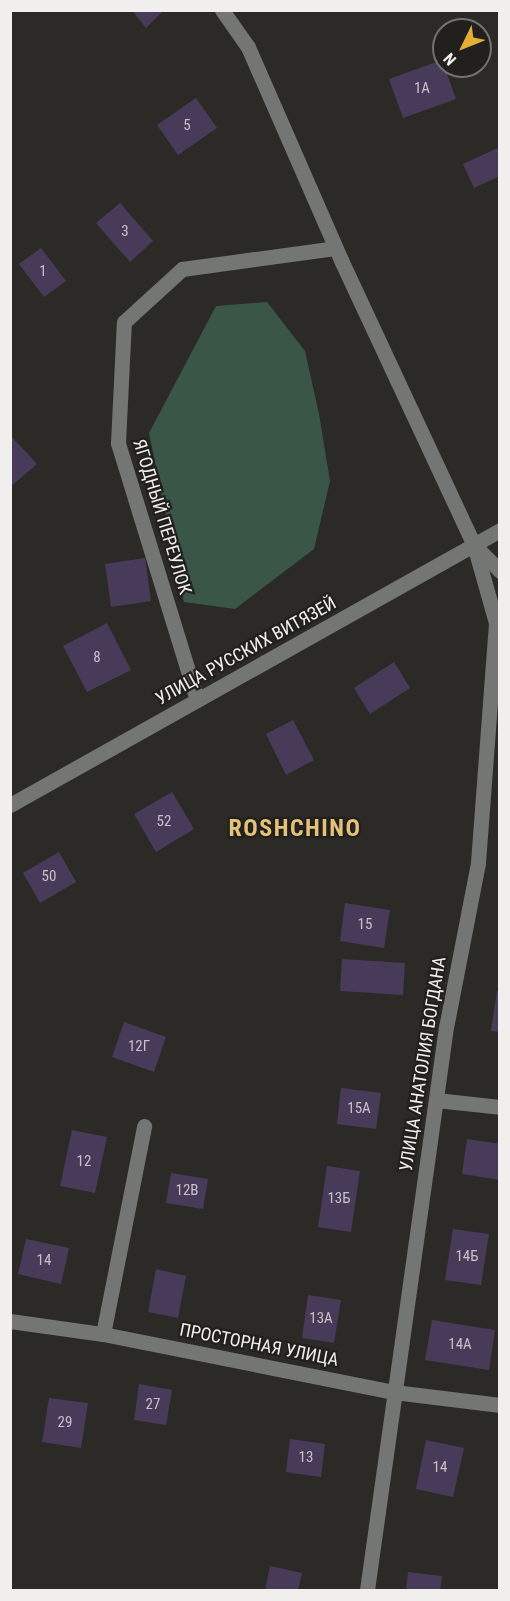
<!DOCTYPE html>
<html>
<head>
<meta charset="utf-8">
<style>
	body { margin:0 }
	#map { position:relative; width:510px; height:1601px; overflow:hidden; background:#2c2a26; font-family:"Roboto Condensed",sans-serif }
	div>[style] { position:absolute }
	[style*='--x'] { left:calc(var(--x)*1px); top:calc(var(--y)*1px); width:calc(var(--w)*1px); rotate:calc(var(--a)*1deg) }
	.green>* { inset:0; background:#395647 }
	.building>* { inset:0; background:#483b5a }
	.minor>* { height:15px; margin:-7.5px; padding:0 7.5px; transform-origin:7.5px; border-radius:7.5px; background:#747674 }
	span { translate:-50% -50%; white-space:nowrap; text-align:center; line-height:1.15; -webkit-text-stroke:4.5px #22201d; paint-order:stroke }
	.number-label { font-size:15px; color:#c7c2c8 }
	.number-label span { -webkit-text-stroke-width:0 }
	.street-label { font-size:18px; color:#f1efed }
	.district-label { font-size:24px; color:#e5c279; font-weight:700; letter-spacing:1.5px }
	.frame { position:absolute; inset:0; border:12px solid #f1efed; pointer-events:none }
	.north { position:absolute; left:432px; top:18px; width:60px; height:60px; box-sizing:border-box; background:#22201d; border:2px solid #757370; border-radius:50%; rotate:227deg; font-size:16px; font-weight:700; line-height:24px; text-align:center; color:#f1efed }
	.north::after { content:''; display:block; margin:auto; width:21px; height:27px; background:#e2af34; clip-path:polygon(50% 0,100% 100%,50% 72%,0 100%) }
</style>
</head>
<body>
<div id="map">
	<div class="green">
		<div style="clip-path:polygon(267px 302px,305px 351px,319px 414px,330px 481px,314px 549px,235px 609px,184px 602px,149px 433px,216px 306px)"></div>
	</div>
	<div class="building">
		<div style="clip-path:polygon(132px 10px,164px 10px,146px 28px)"></div>
		<div style="clip-path:polygon(442px 60px,456px 99px,403px 118px,389px 79px)"></div>
		<div style="clip-path:polygon(196px 98px,217px 128px,178px 155px,157px 125px)"></div>
		<div style="clip-path:polygon(500px 147px,500px 176px,474px 188px,463px 164px)"></div>
		<div style="clip-path:polygon(120px 203px,153px 241px,130px 262px,96px 223px)"></div>
		<div style="clip-path:polygon(41px 248px,66px 281px,44px 297px,19px 264px)"></div>
		<div style="clip-path:polygon(10px 435px,37px 464px,10px 487px)"></div>
		<div style="clip-path:polygon(145px 558px,151px 601px,111px 607px,105px 564px)"></div>
		<div style="clip-path:polygon(107px 623px,131px 670px,87px 692px,63px 646px)"></div>
		<div style="clip-path:polygon(394px 662px,410px 688px,370px 714px,354px 688px)"></div>
		<div style="clip-path:polygon(293px 720px,314px 760px,286px 775px,266px 734px)"></div>
		<div style="clip-path:polygon(172px 792px,194px 829px,156px 852px,134px 814px)"></div>
		<div style="clip-path:polygon(59px 852px,76px 882px,40px 903px,23px 873px)"></div>
		<div style="clip-path:polygon(345px 903px,390px 910px,384px 948px,340px 941px)"></div>
		<div style="clip-path:polygon(342px 959px,405px 963px,403px 995px,340px 991px)"></div>
		<div style="clip-path:polygon(497px 991px,500px 991px,500px 1032px,491px 1031px)"></div>
		<div style="clip-path:polygon(124px 1022px,166px 1037px,154px 1072px,112px 1057px)"></div>
		<div style="clip-path:polygon(341px 1088px,381px 1093px,376px 1129px,337px 1124px)"></div>
		<div style="clip-path:polygon(72px 1130px,107px 1137px,95px 1193px,60px 1186px)"></div>
		<div style="clip-path:polygon(467px 1139px,500px 1144px,500px 1180px,462px 1174px)"></div>
		<div style="clip-path:polygon(327px 1166px,360px 1171px,351px 1232px,318px 1227px)"></div>
		<div style="clip-path:polygon(171px 1173px,208px 1179px,203px 1209px,166px 1203px)"></div>
		<div style="clip-path:polygon(453px 1229px,489px 1234px,481px 1285px,445px 1280px)"></div>
		<div style="clip-path:polygon(26px 1239px,69px 1248px,61px 1284px,18px 1274px)"></div>
		<div style="clip-path:polygon(156px 1269px,186px 1276px,178px 1318px,148px 1312px)"></div>
		<div style="clip-path:polygon(308px 1295px,341px 1300px,334px 1343px,302px 1338px)"></div>
		<div style="clip-path:polygon(432px 1320px,495px 1330px,489px 1370px,425px 1360px)"></div>
		<div style="clip-path:polygon(139px 1384px,172px 1390px,166px 1425px,134px 1420px)"></div>
		<div style="clip-path:polygon(49px 1398px,88px 1403px,81px 1448px,42px 1442px)"></div>
		<div style="clip-path:polygon(290px 1439px,325px 1444px,321px 1477px,286px 1472px)"></div>
		<div style="clip-path:polygon(426px 1440px,464px 1448px,453px 1497px,416px 1489px)"></div>
		<div style="clip-path:polygon(270px 1566px,302px 1573px,298px 1590px,265px 1590px)"></div>
		<div style="clip-path:polygon(408px 1572px,442px 1576px,440px 1590px,406px 1590px)"></div>
	</div>
	<div class="minor">
		<div style="--x:222;--y:10;--w:45;--a:54.9"></div>
		<div style="--x:248;--y:47;--w:232;--a:66.4"></div>
		<div style="--x:341;--y:260;--w:315;--a:65"></div>
		<div style="--x:474;--y:545;--w:81;--a:74.2"></div>
		<div style="--x:496;--y:623;--w:241;--a:94.3"></div>
		<div style="--x:478;--y:863;--w:167;--a:101"></div>
		<div style="--x:446;--y:1027;--w:569;--a:97.99"></div>
		<div style="--x:476;--y:547;--w:34;--a:45"></div>
		<div style="--x:197;--y:700;--w:269;--a:-107.1"></div>
		<div style="--x:118;--y:443;--w:121;--a:-87.2"></div>
		<div style="--x:124;--y:322;--w:79;--a:-42.4"></div>
		<div style="--x:182;--y:269;--w:154;--a:-7.8"></div>
		<div style="--x:10;--y:805;--w:562;--a:-29.3"></div>
		<div style="--x:436;--y:1100;--w:64;--a:6.2"></div>
		<div style="--x:10;--y:1321;--w:94;--a:8"></div>
		<div style="--x:103;--y:1334;--w:297;--a:11.3"></div>
		<div style="--x:394;--y:1392;--w:107;--a:7"></div>
		<div style="--x:103;--y:1334;--w:212;--a:-78.8"></div>
	</div>
	<div class="number-label">
		<span style="left:422px;top:89px">1А</span>
		<span style="left:187px;top:126px">5</span>
		<span style="left:125px;top:232px">3</span>
		<span style="left:43px;top:272px">1</span>
		<span style="left:97px;top:658px">8</span>
		<span style="left:164px;top:822px">52</span>
		<span style="left:49px;top:877px">50</span>
		<span style="left:365px;top:925px">15</span>
		<span style="left:139px;top:1047px">12Г</span>
		<span style="left:359px;top:1109px">15А</span>
		<span style="left:84px;top:1162px">12</span>
		<span style="left:187px;top:1191px">12В</span>
		<span style="left:339px;top:1199px">13Б</span>
		<span style="left:467px;top:1257px">14Б</span>
		<span style="left:44px;top:1261px">14</span>
		<span style="left:321px;top:1319px">13А</span>
		<span style="left:460px;top:1345px">14А</span>
		<span style="left:153px;top:1405px">27</span>
		<span style="left:65px;top:1423px">29</span>
		<span style="left:306px;top:1458px">13</span>
		<span style="left:440px;top:1468px">14</span>
	</div>
	<div class="street-label">
		<span style="left:162px;top:517px;rotate:73deg">ЯГОДНЫЙ ПЕРЕУЛОК</span>
		<span style="left:246px;top:651px;rotate:-29deg">УЛИЦА РУССКИХ ВИТЯЗЕЙ</span>
		<span style="left:423px;top:1064px;rotate:-81deg">УЛИЦА АНАТОЛИЯ БОГДАНА</span>
		<span style="left:259px;top:1345px;rotate:11deg">ПРОСТОРНАЯ УЛИЦА</span>
	</div>
	<div class="district-label">
		<span style="left:295px;top:829px">ROSHCHINO</span>
	</div>
	<div class="frame"></div>
	<div class="north">N</div>
</div>
</body>
</html>
